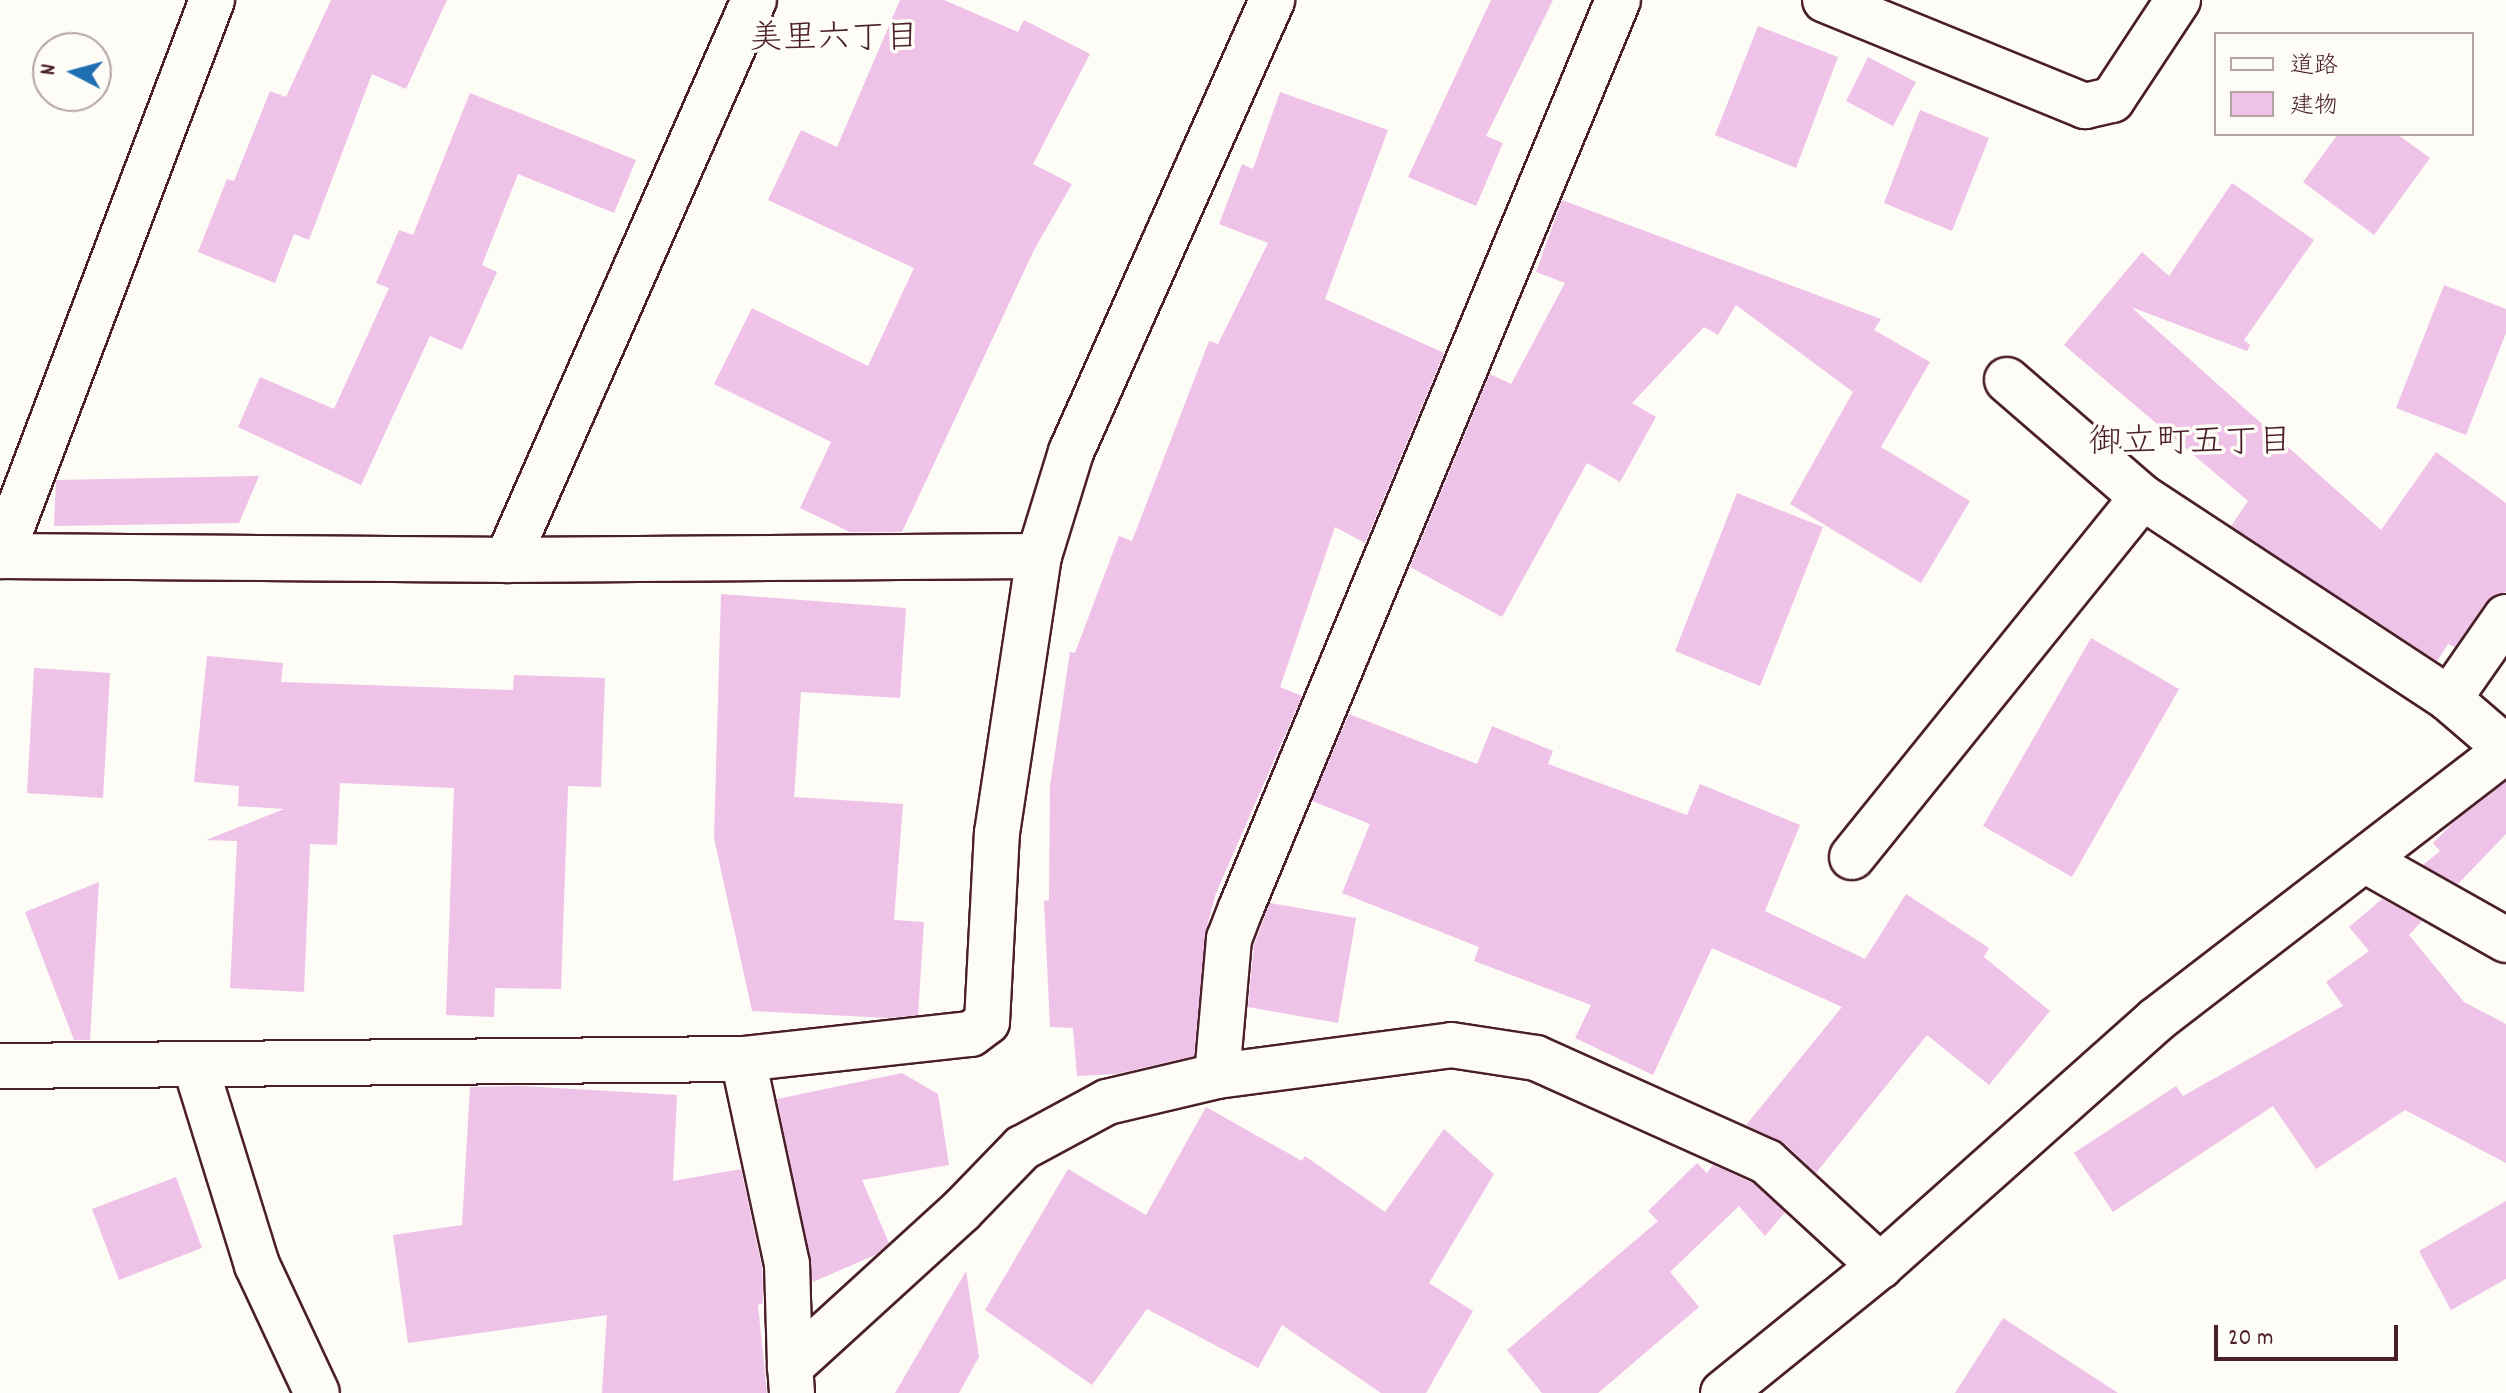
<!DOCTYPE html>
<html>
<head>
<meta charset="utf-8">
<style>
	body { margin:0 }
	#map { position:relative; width:2506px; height:1393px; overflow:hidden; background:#fdfcf7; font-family:Dekko,"Klee One",sans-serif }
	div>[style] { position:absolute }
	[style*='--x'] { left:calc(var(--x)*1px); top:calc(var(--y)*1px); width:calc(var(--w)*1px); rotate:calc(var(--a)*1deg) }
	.building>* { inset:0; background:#efc2e8 }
	.roads { filter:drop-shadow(2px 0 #4a1f2b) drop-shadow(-2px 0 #4a1f2b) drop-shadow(0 2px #4a1f2b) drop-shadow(0 -2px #4a1f2b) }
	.minor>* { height:44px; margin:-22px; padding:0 22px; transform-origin:22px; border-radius:22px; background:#fdfcf7 }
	span { translate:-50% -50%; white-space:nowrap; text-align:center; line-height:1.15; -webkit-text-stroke:7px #fdfcf7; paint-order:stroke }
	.neighbourhood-label { font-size:34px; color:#4a1f2b }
	.legend { position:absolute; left:2214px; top:32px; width:260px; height:104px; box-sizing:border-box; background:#fdfcf7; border:2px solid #b5a4a5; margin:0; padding:10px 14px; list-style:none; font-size:24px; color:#4a1f2b }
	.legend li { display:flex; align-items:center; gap:16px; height:40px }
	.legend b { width:40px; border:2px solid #b5a4a5 }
	.north { position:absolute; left:32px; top:32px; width:80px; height:80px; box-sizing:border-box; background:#fdfcf7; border:2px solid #b5a4a5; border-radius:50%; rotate:276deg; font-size:22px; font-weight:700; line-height:32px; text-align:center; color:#4a1f2b }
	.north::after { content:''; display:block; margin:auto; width:28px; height:36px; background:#1f6fb2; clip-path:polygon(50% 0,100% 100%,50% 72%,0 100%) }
	.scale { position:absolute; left:2214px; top:1325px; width:184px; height:36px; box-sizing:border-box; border:4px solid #4a1f2b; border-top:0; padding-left:10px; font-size:24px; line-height:28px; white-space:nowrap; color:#4a1f2b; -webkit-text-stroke:6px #fdfcf7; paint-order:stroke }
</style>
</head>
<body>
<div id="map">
	<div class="building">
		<div style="clip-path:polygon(331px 0,447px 0,406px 89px,372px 74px,309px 240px,294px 234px,275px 283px,198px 252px,227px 179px,234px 181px,270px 91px,286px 97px)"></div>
		<div style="clip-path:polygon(900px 0,944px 0,1018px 32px,1024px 20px,1090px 54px,1033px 164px,1072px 184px,1034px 250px,902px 532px,850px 532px,800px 508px,831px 442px,714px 384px,752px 308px,868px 366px,914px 268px,768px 200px,801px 130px,837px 147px)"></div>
		<div style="clip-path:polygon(1491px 0,1553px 0,1486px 136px,1503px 143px,1476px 206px,1408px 177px)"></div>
		<div style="clip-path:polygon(1758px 26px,1838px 57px,1796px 168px,1715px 135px)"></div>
		<div style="clip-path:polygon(1868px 57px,1916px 82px,1893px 126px,1846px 101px)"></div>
		<div style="clip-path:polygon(1280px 92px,1388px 130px,1325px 299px,1444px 353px,1365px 543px,1335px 527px,1280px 687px,1302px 696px,1216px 893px,1206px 930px,1194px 1056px,1116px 1074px,1077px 1076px,1073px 1028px,1050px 1027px,1044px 900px,1049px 901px,1050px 786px,1070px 652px,1075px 653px,1119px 536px,1132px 541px,1209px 341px,1218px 344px,1268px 243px,1219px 224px,1242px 164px,1253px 169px)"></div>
		<div style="clip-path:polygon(470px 93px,636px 160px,614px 213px,518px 174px,482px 265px,497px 272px,462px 350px,430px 336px,361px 485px,238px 427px,260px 377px,334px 409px,389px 288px,376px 283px,399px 230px,413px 235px)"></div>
		<div style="clip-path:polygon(1920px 110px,1989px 138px,1952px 231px,1884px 203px)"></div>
		<div style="clip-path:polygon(2338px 134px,2397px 134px,2430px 158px,2374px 235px,2303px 182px)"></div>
		<div style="clip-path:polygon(2232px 183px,2314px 240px,2244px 340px,2250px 345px,2247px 351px,2131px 307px,2381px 530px,2436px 452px,2506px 503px,2506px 592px,2486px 602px,2455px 647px,2448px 644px,2437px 661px,2231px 526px,2248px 501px,2064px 345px,2142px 252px,2169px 276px)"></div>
		<div style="clip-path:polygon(1562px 200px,1881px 319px,1874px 330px,1930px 362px,1881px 447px,1970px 501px,1921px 583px,1790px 504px,1853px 392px,1736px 305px,1718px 335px,1704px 327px,1632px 403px,1656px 417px,1620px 482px,1587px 463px,1502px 617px,1410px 567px,1490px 374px,1511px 384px,1565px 283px,1536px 272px)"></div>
		<div style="clip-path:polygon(2444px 285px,2506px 309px,2506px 333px,2466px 435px,2396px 408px)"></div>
		<div style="clip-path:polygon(259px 476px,239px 523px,54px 526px,56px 480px)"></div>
		<div style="clip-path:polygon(1737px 493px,1823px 527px,1760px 686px,1675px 651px)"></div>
		<div style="clip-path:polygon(721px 594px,906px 608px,900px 698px,801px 692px,794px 797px,903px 804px,894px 920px,924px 922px,918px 1015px,888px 1018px,752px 1011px,714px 838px)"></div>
		<div style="clip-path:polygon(2091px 638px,2179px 689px,2072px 877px,1983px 826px)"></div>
		<div style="clip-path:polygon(207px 656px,283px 663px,281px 682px,513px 690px,514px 675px,605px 678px,601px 787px,568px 786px,561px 989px,495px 988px,494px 1017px,446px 1015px,454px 788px,340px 783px,337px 845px,310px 844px,304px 992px,230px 988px,237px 841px,206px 840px,284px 809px,238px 806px,239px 786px,194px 782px)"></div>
		<div style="clip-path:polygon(34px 668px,110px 673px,103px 798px,27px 793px)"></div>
		<div style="clip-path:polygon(1349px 714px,1477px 764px,1492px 726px,1553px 751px,1548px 764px,1687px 815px,1700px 784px,1800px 825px,1765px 911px,1865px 959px,1906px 894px,1989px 948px,1984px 957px,2050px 1011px,1989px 1085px,1927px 1035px,1816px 1173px,1784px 1143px,1746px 1125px,1842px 1007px,1712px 948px,1653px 1075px,1575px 1038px,1591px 1005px,1474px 961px,1479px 947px,1342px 893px,1370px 824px,1312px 801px)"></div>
		<div style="clip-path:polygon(2506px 782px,2506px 834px,2458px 884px,2423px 865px,2440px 851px,2433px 843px,2454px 822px)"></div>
		<div style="clip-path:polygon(99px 882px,90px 1040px,74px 1040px,25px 912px)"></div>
		<div style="clip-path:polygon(2382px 899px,2422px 921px,2409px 935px,2464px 1002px,2506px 1024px,2506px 1163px,2405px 1110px,2316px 1169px,2273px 1106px,2113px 1212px,2074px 1153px,2176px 1086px,2183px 1096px,2343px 1006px,2326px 982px,2369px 951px,2349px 927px)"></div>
		<div style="clip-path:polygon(1270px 903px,1356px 918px,1338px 1023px,1248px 1007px,1254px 945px)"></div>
		<div style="clip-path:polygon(902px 1073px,938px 1094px,949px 1165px,862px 1180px,889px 1243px,875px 1255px,813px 1282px,777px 1099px)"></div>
		<div style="clip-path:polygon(522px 1086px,677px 1095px,673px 1181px,741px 1169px,762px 1267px,763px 1303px,758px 1305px,767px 1393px,602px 1393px,607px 1315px,408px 1343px,393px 1235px,462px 1225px,470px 1087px)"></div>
		<div style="clip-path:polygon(1206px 1107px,1302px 1161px,1305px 1156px,1385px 1212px,1444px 1129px,1494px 1174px,1429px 1283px,1473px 1311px,1426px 1393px,1381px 1393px,1282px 1325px,1258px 1368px,1147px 1309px,1092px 1385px,985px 1310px,1068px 1169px,1146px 1215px)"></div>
		<div style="clip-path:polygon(1697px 1163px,1707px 1173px,1713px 1165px,1753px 1183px,1785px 1212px,1765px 1236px,1739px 1206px,1670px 1272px,1699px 1307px,1598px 1393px,1542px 1393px,1507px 1350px,1658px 1221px,1648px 1211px)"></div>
		<div style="clip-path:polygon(176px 1177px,202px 1248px,119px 1280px,92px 1209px)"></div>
		<div style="clip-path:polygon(2506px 1201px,2506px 1279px,2451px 1310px,2419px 1251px)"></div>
		<div style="clip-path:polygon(966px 1271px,979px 1357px,959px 1393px,895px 1393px)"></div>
		<div style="clip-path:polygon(2003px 1318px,2118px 1393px,1955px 1393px)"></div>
	</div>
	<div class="roads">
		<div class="minor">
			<div style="--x:1825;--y:0;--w:281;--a:22.2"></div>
			<div style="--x:2085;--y:106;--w:28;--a:-13"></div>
			<div style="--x:2112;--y:100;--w:120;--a:-56.6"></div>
			<div style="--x:2007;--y:380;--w:179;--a:40.9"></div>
			<div style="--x:2142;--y:497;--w:367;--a:33.3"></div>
			<div style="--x:2449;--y:699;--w:75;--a:40.7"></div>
			<div style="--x:0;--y:556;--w:507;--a:0.45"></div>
			<div style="--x:507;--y:560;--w:532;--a:-0.43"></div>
			<div style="--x:1;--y:556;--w:595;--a:-69.22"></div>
			<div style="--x:507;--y:560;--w:612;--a:-66.2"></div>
			<div style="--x:2449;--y:699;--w:100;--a:-55.2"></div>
			<div style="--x:1852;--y:857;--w:462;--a:-51.1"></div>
			<div style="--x:2366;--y:861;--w:161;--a:29.4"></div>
			<div style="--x:743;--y:1059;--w:210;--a:77.9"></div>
			<div style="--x:787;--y:1264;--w:103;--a:88.3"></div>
			<div style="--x:0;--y:1066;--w:743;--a:-0.54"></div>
			<div style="--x:743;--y:1059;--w:229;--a:-6.3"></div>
			<div style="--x:971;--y:1034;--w:20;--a:-37"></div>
			<div style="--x:987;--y:1022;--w:189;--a:-87"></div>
			<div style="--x:997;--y:833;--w:280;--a:-81.4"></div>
			<div style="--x:1039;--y:556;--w:109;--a:-72.9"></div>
			<div style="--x:1071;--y:452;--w:495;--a:-66"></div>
			<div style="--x:196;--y:1068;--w:206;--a:72.8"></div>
			<div style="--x:257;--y:1265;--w:141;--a:64.9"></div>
			<div style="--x:1217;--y:1076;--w:138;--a:-85"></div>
			<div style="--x:1229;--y:939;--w:33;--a:-69"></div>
			<div style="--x:1241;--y:908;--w:983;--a:-67.45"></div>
			<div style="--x:792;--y:1393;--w:26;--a:-94"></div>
			<div style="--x:790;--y:1367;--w:231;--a:-42.4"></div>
			<div style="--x:961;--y:1211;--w:88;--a:-45.9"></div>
			<div style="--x:1022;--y:1148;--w:97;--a:-28.4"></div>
			<div style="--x:1107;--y:1102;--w:113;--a:-13.3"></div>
			<div style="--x:1217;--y:1076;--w:236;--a:-7.5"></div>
			<div style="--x:1451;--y:1045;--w:86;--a:8.7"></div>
			<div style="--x:1536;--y:1058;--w:253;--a:24.2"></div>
			<div style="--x:1767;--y:1162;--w:154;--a:42.6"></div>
			<div style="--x:1723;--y:1393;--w:202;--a:-39"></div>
			<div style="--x:1880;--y:1266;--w:370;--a:-41.7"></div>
			<div style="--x:2156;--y:1020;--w:442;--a:-37.6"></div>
		</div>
	</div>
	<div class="neighbourhood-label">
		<span style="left:834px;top:41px">美里六丁目</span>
		<span style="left:2190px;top:445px">御立町五丁目</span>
	</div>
	<ul class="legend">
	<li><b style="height:10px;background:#fdfcf7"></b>道路</li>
	<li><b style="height:22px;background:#efc2e8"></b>建物</li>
	</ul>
	<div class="north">N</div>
	<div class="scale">20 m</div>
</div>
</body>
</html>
